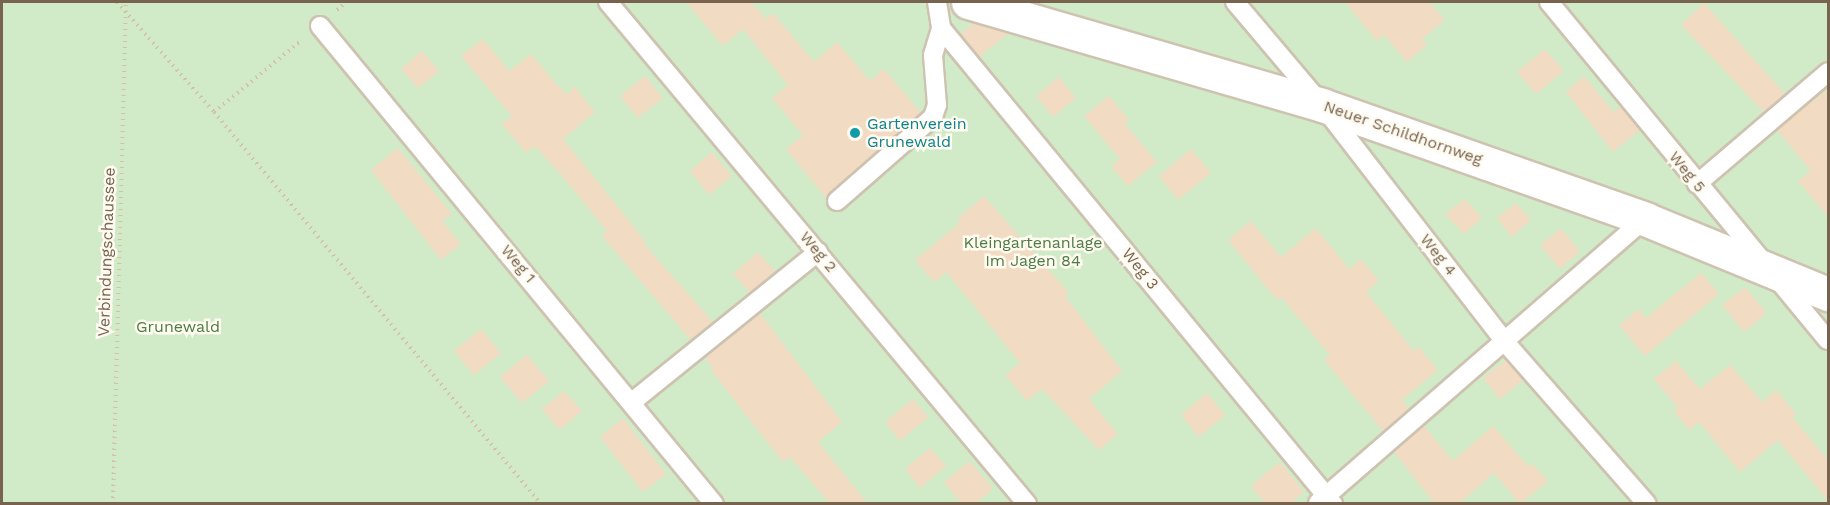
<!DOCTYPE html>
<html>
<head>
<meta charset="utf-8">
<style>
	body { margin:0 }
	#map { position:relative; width:1830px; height:505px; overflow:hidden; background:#fcf8ea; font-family:"Work Sans",sans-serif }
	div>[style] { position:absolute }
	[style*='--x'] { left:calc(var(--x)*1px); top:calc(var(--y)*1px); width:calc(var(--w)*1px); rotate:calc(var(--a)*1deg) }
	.green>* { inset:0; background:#d1eac8 }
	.building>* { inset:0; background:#f1dcc3 }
	.path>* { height:4px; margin-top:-2px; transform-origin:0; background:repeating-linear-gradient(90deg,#d6c0a5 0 1.5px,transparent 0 6px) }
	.roads { filter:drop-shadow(2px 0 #cec2b0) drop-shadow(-2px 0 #cec2b0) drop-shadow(0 2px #cec2b0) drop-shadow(0 -2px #cec2b0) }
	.lane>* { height:18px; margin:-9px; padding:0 9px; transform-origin:9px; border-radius:9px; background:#fff }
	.street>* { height:33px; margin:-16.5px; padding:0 16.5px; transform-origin:16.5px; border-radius:16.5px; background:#fff }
	.dots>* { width:16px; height:16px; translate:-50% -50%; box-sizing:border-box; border:3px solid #fffbf1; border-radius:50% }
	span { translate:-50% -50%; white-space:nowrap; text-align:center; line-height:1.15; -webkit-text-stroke:5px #fffbf1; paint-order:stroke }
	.culture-label { font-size:16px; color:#0d838f }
	.left { translate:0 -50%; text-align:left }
	.street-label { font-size:16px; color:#77634e }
	.park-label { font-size:16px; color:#4d7c45 }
	.frame { position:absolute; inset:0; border:3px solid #77634e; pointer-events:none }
</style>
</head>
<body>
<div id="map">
	<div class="green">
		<div style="clip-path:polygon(2px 2px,1828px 2px,1828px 503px,2px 503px)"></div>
	</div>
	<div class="building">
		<div style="clip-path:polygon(686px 2px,751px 2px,766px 19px,773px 13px,814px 62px,837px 42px,870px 81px,884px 69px,921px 113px,826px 198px,786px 149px,803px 135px,772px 98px,788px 85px,743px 29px,723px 46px)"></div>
		<div style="clip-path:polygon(1345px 2px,1429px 2px,1445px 20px,1422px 39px,1427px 45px,1407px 62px,1384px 35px,1377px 41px)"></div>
		<div style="clip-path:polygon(1704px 3px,1785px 94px,1764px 112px,1681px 25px)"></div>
		<div style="clip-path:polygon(974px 23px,1009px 33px,979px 57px,960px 34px)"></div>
		<div style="clip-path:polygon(483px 39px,509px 71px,531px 54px,557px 85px,567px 94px,575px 87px,595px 112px,563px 139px,646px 242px,644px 244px,713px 322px,691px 340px,602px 236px,607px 231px,564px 178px,535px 146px,526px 153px,502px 124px,512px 116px,461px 56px)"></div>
		<div style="clip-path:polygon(1545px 49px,1564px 71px,1536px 94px,1517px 72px)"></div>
		<div style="clip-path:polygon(422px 51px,439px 71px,418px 88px,401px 69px)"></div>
		<div style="clip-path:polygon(645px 76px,663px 98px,638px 118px,620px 96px)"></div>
		<div style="clip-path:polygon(1584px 76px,1614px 112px,1621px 106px,1640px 130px,1613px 152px,1566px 92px)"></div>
		<div style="clip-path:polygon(1059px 77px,1076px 98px,1053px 117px,1036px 96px)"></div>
		<div style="clip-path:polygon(1828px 89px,1828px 217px,1798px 181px,1811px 171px,1777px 130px)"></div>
		<div style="clip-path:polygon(1109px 96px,1129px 120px,1125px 124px,1157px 162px,1128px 186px,1111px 166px,1120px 159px,1084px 116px)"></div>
		<div style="clip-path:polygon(398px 148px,452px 214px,442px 221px,461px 244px,441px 260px,371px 170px)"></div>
		<div style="clip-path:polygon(1191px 149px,1211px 173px,1178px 200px,1159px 176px)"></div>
		<div style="clip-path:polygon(712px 152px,732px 176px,709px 195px,690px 171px)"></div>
		<div style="clip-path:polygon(984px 196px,1069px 293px,1065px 296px,1122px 371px,1089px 399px,1118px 434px,1099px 450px,1042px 389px,1027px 401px,1005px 375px,1020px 363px,984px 318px,946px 272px,934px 282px,915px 260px,960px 223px,957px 219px)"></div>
		<div style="clip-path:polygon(1465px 199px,1482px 218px,1464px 234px,1445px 214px)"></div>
		<div style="clip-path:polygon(1516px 203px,1531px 220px,1512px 237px,1497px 218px)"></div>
		<div style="clip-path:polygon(1251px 221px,1281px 257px,1316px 228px,1349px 269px,1361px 259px,1379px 281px,1366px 292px,1414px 351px,1419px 347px,1438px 370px,1402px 400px,1409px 409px,1383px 431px,1324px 360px,1330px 355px,1281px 297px,1277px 300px,1228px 240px)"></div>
		<div style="clip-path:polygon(1561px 228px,1580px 252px,1560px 269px,1540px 245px)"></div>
		<div style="clip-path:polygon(758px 252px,775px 271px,750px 293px,733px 274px)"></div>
		<div style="clip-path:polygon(1701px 273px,1719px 294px,1645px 356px,1619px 325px,1639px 309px,1646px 318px)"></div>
		<div style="clip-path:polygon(1745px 287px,1767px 313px,1744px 332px,1722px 305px)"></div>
		<div style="clip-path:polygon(760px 313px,842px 422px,818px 442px,868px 504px,830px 504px,790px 457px,783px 462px,711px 370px,713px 368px,705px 358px)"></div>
		<div style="clip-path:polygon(481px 329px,501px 353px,474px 375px,454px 351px)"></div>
		<div style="clip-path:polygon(527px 355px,549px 381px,522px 403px,500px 377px)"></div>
		<div style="clip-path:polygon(1506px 360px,1523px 380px,1500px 399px,1483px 378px)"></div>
		<div style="clip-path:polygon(1676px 361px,1700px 389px,1730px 365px,1762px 402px,1776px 390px,1796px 414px,1793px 418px,1828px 460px,1828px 501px,1778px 440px,1740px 472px,1699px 422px,1689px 430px,1674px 411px,1678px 408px,1654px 379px)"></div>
		<div style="clip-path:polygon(564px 391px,582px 411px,560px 430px,542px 409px)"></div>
		<div style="clip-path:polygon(1207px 393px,1225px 415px,1199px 437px,1181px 415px)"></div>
		<div style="clip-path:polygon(913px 399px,928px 417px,900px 441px,885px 422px)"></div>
		<div style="clip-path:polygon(623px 418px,666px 474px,643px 492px,600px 437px)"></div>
		<div style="clip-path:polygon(1424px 426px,1453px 461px,1493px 426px,1529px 467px,1533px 464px,1548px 481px,1520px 504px,1494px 473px,1459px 504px,1435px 504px,1394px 452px)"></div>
		<div style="clip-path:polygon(930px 448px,946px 466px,920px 488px,905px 469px)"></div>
		<div style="clip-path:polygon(970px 461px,993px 489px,975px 504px,962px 504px,944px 482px)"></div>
		<div style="clip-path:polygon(1280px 462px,1304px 492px,1290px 504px,1266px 504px,1251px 486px)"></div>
	</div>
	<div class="path">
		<div style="--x:117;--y:2;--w:147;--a:48.6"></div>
		<div style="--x:214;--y:112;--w:510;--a:50.17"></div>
		<div style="--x:337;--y:10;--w:12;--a:-42"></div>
		<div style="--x:214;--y:112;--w:114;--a:-39.3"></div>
		<div style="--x:113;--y:504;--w:502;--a:-88.52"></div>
	</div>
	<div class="roads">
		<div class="lane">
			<div style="--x:608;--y:2;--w:654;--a:50.15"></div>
			<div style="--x:937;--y:2;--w:26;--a:81"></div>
			<div style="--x:941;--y:28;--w:617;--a:50.53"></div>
			<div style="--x:1235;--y:2;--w:135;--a:49.8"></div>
			<div style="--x:1322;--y:105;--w:299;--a:52.3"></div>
			<div style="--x:1505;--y:342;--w:215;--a:48.8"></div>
			<div style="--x:1549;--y:2;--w:438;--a:50.5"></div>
			<div style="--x:320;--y:26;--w:619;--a:50.5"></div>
			<div style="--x:1697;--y:184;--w:172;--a:-40.5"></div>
			<div style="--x:837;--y:201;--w:128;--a:-41.2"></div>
			<div style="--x:933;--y:117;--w:13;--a:-72"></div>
			<div style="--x:937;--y:105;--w:50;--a:-94.6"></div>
			<div style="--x:933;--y:55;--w:28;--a:-73"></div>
			<div style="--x:632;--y:402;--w:239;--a:-38.9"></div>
			<div style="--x:1318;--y:503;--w:433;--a:-41"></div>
		</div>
		<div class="street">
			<div style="--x:968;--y:2;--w:369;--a:16.2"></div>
			<div style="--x:1322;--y:105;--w:343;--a:19.4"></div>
			<div style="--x:1645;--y:219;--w:198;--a:22.3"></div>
		</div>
	</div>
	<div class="dots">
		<div style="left:855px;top:133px;background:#0f9aa8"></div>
	</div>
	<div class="culture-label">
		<span class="left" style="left:867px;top:133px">Gartenverein<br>Grunewald</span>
	</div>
	<div class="street-label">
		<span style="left:1403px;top:133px;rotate:19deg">Neuer Schildhornweg</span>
		<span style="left:1687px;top:172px;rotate:51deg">Weg 5</span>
		<span style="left:107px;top:252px;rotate:-88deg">Verbindungschaussee</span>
		<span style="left:818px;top:252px;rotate:50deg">Weg 2</span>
		<span style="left:1438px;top:255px;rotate:52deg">Weg 4</span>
		<span style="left:518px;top:264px;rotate:50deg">Weg 1</span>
		<span style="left:1140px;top:269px;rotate:51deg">Weg 3</span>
	</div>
	<div class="park-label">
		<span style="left:1033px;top:252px">Kleingartenanlage<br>Im Jagen 84</span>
		<span style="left:178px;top:327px">Grunewald</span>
	</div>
	<div class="frame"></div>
</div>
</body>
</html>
